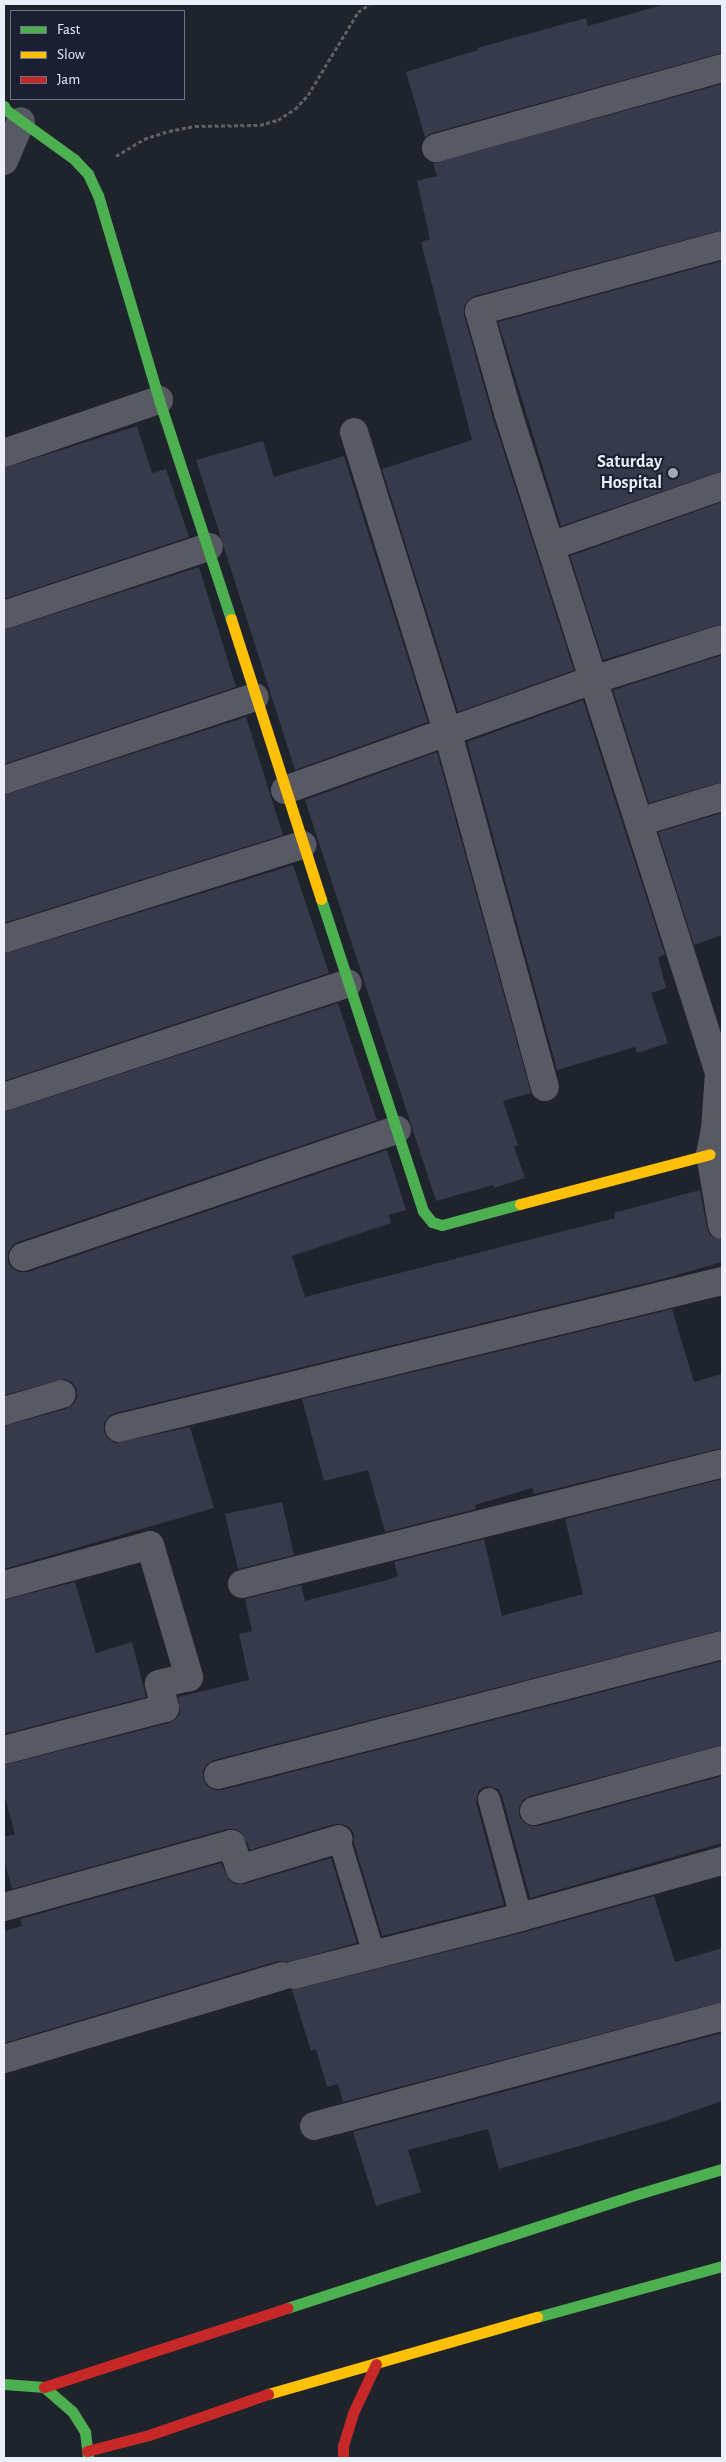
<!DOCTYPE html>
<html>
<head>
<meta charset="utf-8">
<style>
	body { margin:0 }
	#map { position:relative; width:726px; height:2462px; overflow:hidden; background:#1f232c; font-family:"Alegreya Sans",sans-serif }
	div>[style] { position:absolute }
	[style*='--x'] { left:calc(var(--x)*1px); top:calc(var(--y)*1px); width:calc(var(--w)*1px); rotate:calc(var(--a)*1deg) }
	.building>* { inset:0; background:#363a4a }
	.path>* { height:3px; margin-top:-1.5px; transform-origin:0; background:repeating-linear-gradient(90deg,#5e6067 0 4px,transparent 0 6.5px) }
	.lane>* { height:22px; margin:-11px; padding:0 11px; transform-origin:11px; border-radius:11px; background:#575a62 }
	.street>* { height:28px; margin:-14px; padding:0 14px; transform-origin:14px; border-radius:14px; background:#575a62 }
	.fast>* { height:11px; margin:-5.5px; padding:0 5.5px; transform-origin:5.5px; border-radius:5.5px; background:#4caf50 }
	.slow>* { height:11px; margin:-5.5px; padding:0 5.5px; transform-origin:5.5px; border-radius:5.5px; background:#ffc107 }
	.jam>* { height:11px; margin:-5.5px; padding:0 5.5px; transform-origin:5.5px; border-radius:5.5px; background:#c62828 }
	.dots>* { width:14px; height:14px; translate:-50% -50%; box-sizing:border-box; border:2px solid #1a2031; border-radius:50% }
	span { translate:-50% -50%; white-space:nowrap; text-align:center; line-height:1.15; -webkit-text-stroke:4px #1a2031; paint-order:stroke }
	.poi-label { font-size:18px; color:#eaeffb; font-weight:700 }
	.right { translate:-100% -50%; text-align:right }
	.frame { position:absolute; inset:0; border:5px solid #eaeffb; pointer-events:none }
	.legend { position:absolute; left:10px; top:10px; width:175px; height:90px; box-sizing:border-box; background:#1a2031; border:1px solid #6d7382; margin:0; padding:6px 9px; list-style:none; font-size:15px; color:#eaeffb }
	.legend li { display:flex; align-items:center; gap:10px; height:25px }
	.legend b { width:25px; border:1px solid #6d7382 }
</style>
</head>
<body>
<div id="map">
	<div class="building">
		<div style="clip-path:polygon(666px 4px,722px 4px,722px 53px,432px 133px,425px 137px,406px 72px,478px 50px,477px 48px,586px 18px,588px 26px)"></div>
		<div style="clip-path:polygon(722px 84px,722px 230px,475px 296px,468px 300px,464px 307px,464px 315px,493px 418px,574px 670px,458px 712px,382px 469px,472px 440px,421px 242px,430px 239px,417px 181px,437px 176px,433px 163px)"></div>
		<div style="clip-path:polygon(722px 261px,722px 471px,561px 526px,498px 322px)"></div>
		<div style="clip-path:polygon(137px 426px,152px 473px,166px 469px,189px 537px,4px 599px,4px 468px)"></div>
		<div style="clip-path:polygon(263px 441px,274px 477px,344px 456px,428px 722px,295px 770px,196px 460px)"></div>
		<div style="clip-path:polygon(722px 502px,722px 624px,603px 660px,570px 556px)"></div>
		<div style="clip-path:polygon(199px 567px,236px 687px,4px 764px,4px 630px)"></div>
		<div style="clip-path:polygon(722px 655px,722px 782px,649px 803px,613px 690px)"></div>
		<div style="clip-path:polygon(583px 700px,665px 955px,658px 957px,666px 988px,651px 993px,668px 1043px,637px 1053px,635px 1047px,557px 1070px,467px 742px)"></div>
		<div style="clip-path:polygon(246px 717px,283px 835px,4px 923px,4px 795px)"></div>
		<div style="clip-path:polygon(437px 752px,531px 1093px,503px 1101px,518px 1145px,514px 1146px,525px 1178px,494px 1188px,493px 1185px,436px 1201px,305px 800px)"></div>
		<div style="clip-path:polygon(722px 813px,722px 935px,694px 945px,658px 832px)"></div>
		<div style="clip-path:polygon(293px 865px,329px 973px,4px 1081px,4px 954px)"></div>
		<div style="clip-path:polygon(338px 1003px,377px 1120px,18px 1242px,12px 1246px,8px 1253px,8px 1262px,12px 1268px,19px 1272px,28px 1272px,387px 1150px,406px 1210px,389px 1215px,391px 1223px,292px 1256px,305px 1297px,615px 1218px,614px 1213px,700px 1190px,707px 1228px,710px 1235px,722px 1240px,722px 1262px,663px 1279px,115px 1413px,109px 1416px,104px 1423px,104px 1431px,107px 1438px,115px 1443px,190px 1427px,214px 1508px,4px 1569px,4px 1426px,66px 1409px,74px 1404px,77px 1397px,77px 1390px,73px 1383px,65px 1379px,4px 1395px,4px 1112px)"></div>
		<div style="clip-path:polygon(672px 1309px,694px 1382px,722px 1374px,722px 1448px,534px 1494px,532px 1488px,475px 1505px,476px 1509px,385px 1532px,368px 1470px,324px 1481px,302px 1399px)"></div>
		<div style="clip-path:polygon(722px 1479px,722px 1630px,214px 1760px,207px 1764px,203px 1771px,203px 1778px,207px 1786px,214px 1790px,222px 1790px,722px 1661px,722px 1745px,530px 1796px,523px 1800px,519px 1807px,519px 1816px,523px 1822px,530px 1826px,538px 1826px,722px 1776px,722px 1843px,530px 1898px,502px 1796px,498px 1789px,486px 1786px,479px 1790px,476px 1802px,504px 1905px,382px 1936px,354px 1843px,354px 1834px,349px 1827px,342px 1824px,334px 1824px,250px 1850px,242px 1833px,235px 1829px,227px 1829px,12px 1889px,4px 1860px,4px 1837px,15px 1834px,4px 1794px,4px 1765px,169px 1723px,176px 1719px,180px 1713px,178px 1697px,249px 1680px,239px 1634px,252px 1631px,245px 1599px,301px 1585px,305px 1601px,387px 1580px,398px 1576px,394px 1562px,484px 1539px,502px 1616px,583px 1594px,565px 1519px)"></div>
		<div style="clip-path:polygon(282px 1502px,294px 1555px,238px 1569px,225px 1514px)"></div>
		<div style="clip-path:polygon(75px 1582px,96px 1653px,132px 1642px,146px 1697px,4px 1734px,4px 1600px)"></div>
		<div style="clip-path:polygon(331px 1858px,357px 1943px,287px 1962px,278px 1961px,4px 2043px,4px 1931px,22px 1926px,20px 1919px,221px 1863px,229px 1880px,236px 1884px,244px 1884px)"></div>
		<div style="clip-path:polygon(654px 1896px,675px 1962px,722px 1948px,722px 2002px,343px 2102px,338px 2084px,327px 2087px,316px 2049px,311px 2051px,292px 1990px,525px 1932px)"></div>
		<div style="clip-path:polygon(722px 2033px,722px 2101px,662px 2122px,499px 2169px,488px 2129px,408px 2150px,421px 2192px,376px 2206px,353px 2132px)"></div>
	</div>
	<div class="path">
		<div style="--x:116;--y:156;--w:33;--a:-31"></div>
		<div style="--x:144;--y:139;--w:26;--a:-18"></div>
		<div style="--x:169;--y:131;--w:26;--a:-11"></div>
		<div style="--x:195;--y:126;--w:65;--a:-0.9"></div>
		<div style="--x:260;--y:125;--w:19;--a:-16"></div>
		<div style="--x:278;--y:120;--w:20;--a:-33"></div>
		<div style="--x:295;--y:109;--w:19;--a:-47"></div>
		<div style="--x:308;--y:95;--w:97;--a:-58.9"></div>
		<div style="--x:358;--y:12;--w:14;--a:-34"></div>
	</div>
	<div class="lane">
		<div style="--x:489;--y:1799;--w:122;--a:74.8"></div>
		<div style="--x:339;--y:1839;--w:120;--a:73.1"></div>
	</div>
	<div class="street">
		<div style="--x:436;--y:148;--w:297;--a:-15.6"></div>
		<div style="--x:4;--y:161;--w:43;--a:-67"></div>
		<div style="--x:722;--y:245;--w:252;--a:164.8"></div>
		<div style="--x:479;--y:311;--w:106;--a:74.1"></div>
		<div style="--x:508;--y:413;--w:693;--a:72.27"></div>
		<div style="--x:719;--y:1073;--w:56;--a:94.1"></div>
		<div style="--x:715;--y:1129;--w:25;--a:101"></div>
		<div style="--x:710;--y:1154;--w:72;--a:80.4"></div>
		<div style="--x:354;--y:432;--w:315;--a:72.7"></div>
		<div style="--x:448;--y:733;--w:367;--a:74.7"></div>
		<div style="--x:4;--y:453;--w:164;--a:-18.9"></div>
		<div style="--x:551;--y:546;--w:181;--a:-19.3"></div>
		<div style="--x:4;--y:615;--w:216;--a:-18.4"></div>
		<div style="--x:4;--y:780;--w:264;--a:-18.3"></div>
		<div style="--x:285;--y:790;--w:327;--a:-19.7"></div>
		<div style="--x:593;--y:680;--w:135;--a:-17.6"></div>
		<div style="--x:639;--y:822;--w:87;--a:-16.8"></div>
		<div style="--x:4;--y:939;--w:313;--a:-17.5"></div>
		<div style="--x:4;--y:1097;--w:362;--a:-18.3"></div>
		<div style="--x:23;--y:1257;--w:395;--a:-18.8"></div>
		<div style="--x:4;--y:1411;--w:60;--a:-16.3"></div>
		<div style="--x:119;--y:1428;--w:621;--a:-13.7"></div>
		<div style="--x:242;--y:1584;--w:495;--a:-14.1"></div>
		<div style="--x:4;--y:1585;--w:151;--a:-15.3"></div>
		<div style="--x:150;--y:1545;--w:138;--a:73.5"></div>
		<div style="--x:189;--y:1677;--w:31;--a:167"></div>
		<div style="--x:159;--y:1684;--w:25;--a:76"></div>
		<div style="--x:165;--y:1708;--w:166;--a:165.4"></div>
		<div style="--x:218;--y:1775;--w:520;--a:-14.46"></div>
		<div style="--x:534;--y:1811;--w:195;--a:-15.2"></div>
		<div style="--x:4;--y:1907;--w:236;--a:-15.5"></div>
		<div style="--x:231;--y:1844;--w:27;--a:70"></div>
		<div style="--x:240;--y:1869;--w:103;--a:-16.9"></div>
		<div style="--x:294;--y:1975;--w:234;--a:-14.3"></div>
		<div style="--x:521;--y:1917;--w:209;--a:-15.6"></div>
		<div style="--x:4;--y:2059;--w:290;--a:-16.6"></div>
		<div style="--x:314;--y:2126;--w:422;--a:-15"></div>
	</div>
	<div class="fast">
		<div style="--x:4;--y:106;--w:4;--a:63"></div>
		<div style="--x:6;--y:110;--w:84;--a:35.8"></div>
		<div style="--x:74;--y:159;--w:21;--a:47"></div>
		<div style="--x:88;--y:174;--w:23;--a:65"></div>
		<div style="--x:98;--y:195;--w:214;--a:73.4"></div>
		<div style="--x:159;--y:400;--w:231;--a:71.8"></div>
		<div style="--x:321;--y:899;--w:328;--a:71.9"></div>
		<div style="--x:423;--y:1211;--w:14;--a:51"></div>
		<div style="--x:432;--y:1222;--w:10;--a:17"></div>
		<div style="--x:442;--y:1225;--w:81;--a:-15.1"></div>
		<div style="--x:287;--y:2308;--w:372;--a:-18"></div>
		<div style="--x:641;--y:2193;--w:84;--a:-16.5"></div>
		<div style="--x:537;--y:2317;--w:192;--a:-15.4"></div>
		<div style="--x:4;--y:2384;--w:40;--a:4.3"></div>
		<div style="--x:44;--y:2387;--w:37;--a:41"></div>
		<div style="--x:72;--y:2411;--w:25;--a:58"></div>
		<div style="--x:85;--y:2432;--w:26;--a:83"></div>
	</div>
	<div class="slow">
		<div style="--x:231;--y:619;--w:294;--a:72.2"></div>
		<div style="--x:520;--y:1204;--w:196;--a:-14.7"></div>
		<div style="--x:268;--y:2394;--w:280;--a:-16"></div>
	</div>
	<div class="jam">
		<div style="--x:44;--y:2387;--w:256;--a:-18"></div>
		<div style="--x:87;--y:2451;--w:64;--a:-14.5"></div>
		<div style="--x:149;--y:2435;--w:126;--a:-19"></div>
		<div style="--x:343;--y:2458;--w:12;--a:-90"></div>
		<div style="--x:343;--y:2446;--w:34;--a:-73"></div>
		<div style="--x:353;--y:2413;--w:54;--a:-64.9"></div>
	</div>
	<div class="dots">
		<div style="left:673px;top:473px;background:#a3a8b3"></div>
	</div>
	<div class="poi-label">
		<span class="right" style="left:662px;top:473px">Saturday<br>Hospital</span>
	</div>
	<div class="frame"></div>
	<ul class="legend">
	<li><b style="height:6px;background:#4caf50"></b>Fast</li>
	<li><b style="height:6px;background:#ffc107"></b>Slow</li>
	<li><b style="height:6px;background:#c62828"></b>Jam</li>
	</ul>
</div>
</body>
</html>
